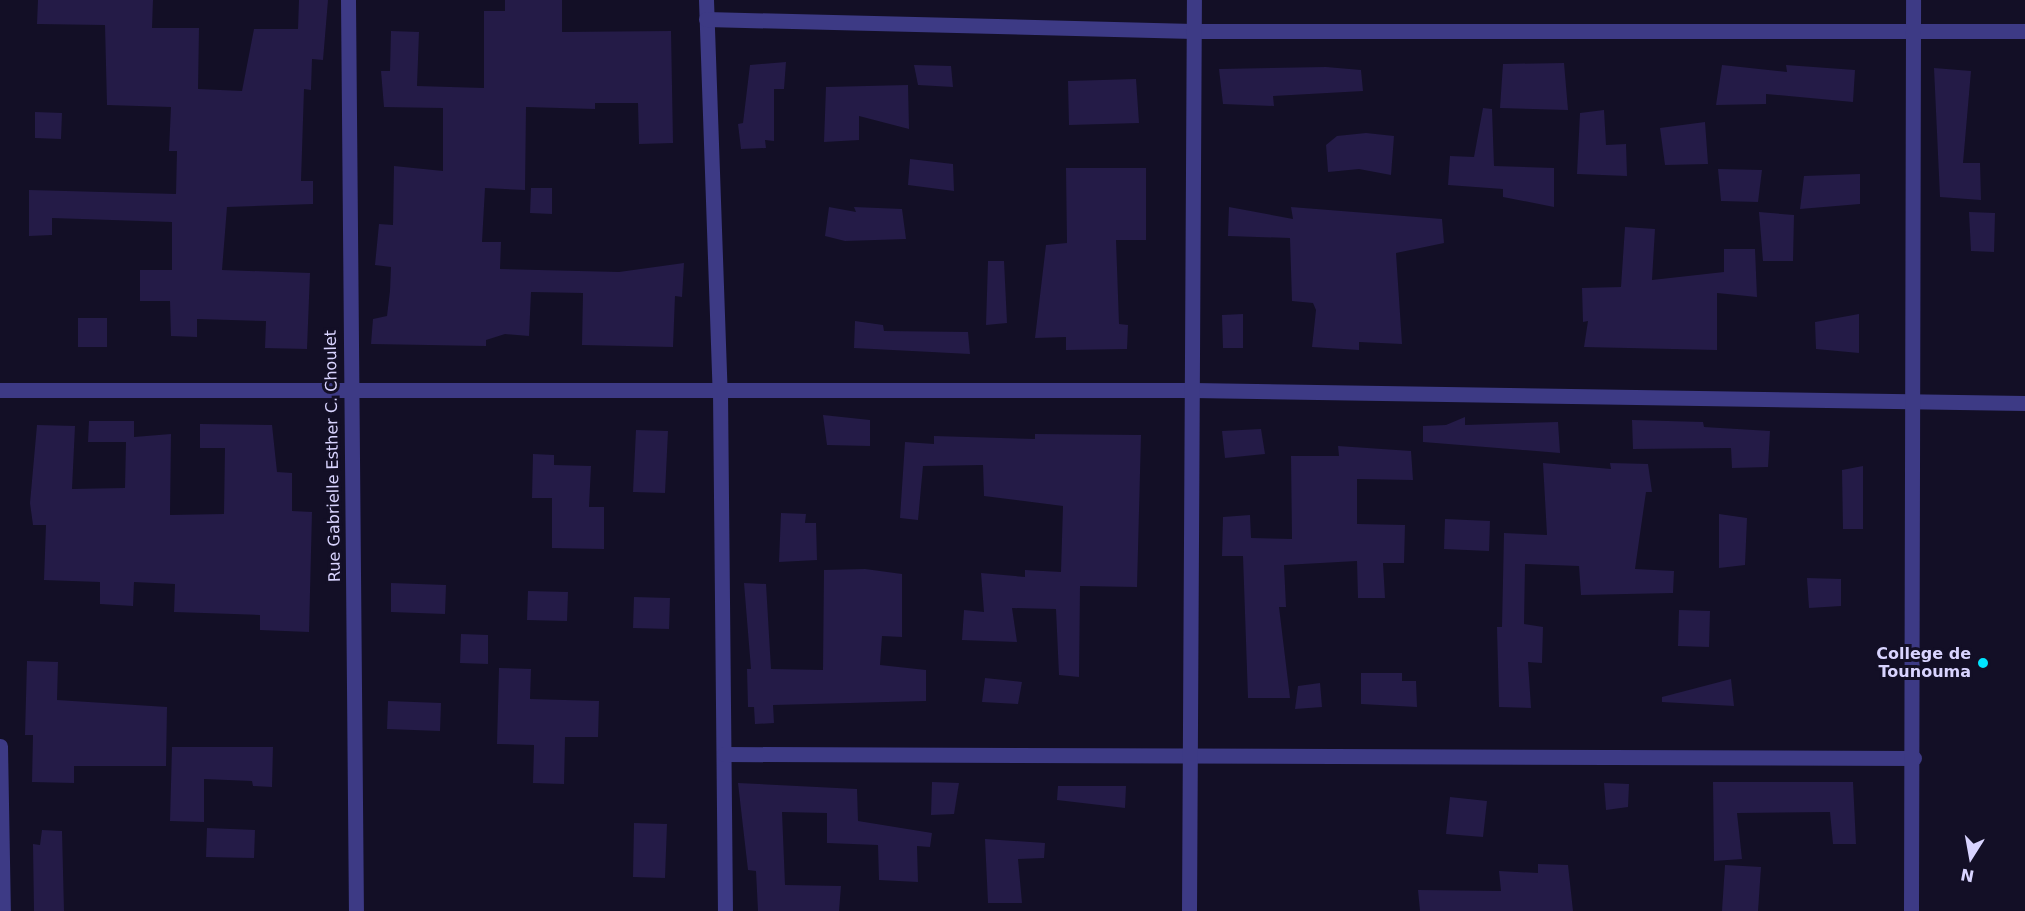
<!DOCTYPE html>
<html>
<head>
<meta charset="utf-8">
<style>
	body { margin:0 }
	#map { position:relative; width:2025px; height:911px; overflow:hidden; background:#130f26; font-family:"DejaVu Sans",sans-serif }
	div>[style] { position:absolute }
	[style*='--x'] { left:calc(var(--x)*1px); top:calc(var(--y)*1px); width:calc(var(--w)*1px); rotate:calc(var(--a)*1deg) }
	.building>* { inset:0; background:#241b47 }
	.minor>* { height:15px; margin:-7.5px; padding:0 7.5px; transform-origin:7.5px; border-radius:7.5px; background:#3d3a85 }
	.dots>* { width:16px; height:16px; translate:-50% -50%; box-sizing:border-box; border:3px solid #130f26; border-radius:50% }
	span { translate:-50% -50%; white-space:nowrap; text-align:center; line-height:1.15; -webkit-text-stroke:6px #130f26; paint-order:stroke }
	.street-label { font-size:16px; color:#d9d4ff }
	.poi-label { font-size:16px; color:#d9d4ff; font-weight:700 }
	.right { translate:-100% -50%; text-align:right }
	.north { position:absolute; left:1941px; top:827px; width:60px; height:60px; -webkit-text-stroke:4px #130f26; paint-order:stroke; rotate:191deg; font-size:16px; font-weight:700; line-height:24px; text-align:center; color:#d9d4ff }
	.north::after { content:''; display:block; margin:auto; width:21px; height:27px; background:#d9d4ff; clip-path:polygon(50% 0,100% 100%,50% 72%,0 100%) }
</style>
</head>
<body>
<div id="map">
	<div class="building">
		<div style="clip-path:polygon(38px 0,153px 0,152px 28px,199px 28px,198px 89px,242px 91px,254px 29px,298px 29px,299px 0,328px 0,323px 60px,312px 59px,311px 90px,304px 89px,301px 181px,313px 181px,313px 204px,227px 207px,222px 270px,310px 273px,307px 349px,265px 348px,266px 321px,197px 319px,197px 337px,171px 336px,170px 301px,140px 301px,140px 270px,172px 270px,172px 222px,52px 218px,52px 235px,29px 236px,29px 190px,176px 194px,177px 151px,169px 151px,171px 107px,107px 105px,105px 25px,37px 24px)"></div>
		<div style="clip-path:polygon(505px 0,562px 0,562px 32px,671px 31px,673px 143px,639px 144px,638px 103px,595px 103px,595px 109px,526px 107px,525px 190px,485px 188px,482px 242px,501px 242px,500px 269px,619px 272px,684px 263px,682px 297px,675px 296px,673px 347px,582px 345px,583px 293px,531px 292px,529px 336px,505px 334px,486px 340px,486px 346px,371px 344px,373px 319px,387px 316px,390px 291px,391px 267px,375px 265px,379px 224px,393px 225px,394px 166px,443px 171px,443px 108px,384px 107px,381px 71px,390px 71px,391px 31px,419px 32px,417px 86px,484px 88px,484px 11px,505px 11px)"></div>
		<div style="clip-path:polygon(786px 62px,784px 89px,774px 89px,774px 141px,765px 140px,766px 148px,741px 149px,738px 124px,743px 123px,750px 65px)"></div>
		<div style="clip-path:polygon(1564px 63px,1568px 110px,1500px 108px,1503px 64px)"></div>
		<div style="clip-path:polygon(914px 65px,951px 66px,953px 87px,918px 85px)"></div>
		<div style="clip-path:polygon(1722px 65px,1787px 72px,1786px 65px,1855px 70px,1853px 102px,1766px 94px,1766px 104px,1716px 105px)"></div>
		<div style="clip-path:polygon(1326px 67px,1361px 70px,1363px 91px,1273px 96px,1274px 106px,1223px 104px,1219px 69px)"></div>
		<div style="clip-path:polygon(1934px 68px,1971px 71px,1963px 163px,1980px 163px,1981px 200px,1940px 197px)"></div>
		<div style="clip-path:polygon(1136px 79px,1139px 123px,1069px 125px,1068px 81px)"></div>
		<div style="clip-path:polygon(908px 85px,909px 129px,859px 116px,859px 140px,824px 142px,826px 87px)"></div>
		<div style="clip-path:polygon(1483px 108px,1492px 109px,1494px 166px,1554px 168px,1554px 207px,1503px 197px,1503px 189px,1448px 185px,1450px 156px,1474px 157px)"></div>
		<div style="clip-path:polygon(1604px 110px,1606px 145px,1626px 144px,1627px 176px,1577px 174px,1580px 113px)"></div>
		<div style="clip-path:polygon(35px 112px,62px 113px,61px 139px,35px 138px)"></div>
		<div style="clip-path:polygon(1705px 122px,1708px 164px,1665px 165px,1660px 128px)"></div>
		<div style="clip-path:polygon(1366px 133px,1394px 136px,1391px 175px,1359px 169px,1328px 172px,1326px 145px,1337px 136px)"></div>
		<div style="clip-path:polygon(910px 159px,953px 164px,954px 191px,908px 185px)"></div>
		<div style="clip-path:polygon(1066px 168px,1146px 168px,1146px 240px,1116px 240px,1119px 324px,1128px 325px,1127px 349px,1066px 350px,1066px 337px,1035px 338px,1046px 245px,1067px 243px)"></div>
		<div style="clip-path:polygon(1718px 169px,1762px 170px,1758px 202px,1721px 201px)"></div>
		<div style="clip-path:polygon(1860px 174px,1860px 204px,1800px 209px,1804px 176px)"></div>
		<div style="clip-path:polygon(531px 188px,552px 188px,552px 214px,530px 213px)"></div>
		<div style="clip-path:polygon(829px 207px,856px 212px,854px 207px,902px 209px,906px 239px,845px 241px,825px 236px)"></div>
		<div style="clip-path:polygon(1229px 207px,1293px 219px,1291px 207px,1442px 219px,1444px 243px,1396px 253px,1402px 344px,1359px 342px,1359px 350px,1312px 347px,1316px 310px,1313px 303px,1292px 301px,1290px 238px,1228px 236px)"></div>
		<div style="clip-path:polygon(1759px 212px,1794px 215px,1793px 261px,1763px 261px)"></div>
		<div style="clip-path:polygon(1969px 212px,1995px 213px,1994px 252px,1971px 251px)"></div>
		<div style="clip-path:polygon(1625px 227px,1655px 229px,1652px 280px,1724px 272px,1724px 249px,1755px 249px,1757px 297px,1717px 293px,1717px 350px,1584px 347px,1588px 321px,1583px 322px,1582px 288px,1621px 287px)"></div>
		<div style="clip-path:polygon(988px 261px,1004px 261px,1007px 323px,986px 325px)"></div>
		<div style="clip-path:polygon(1243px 314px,1243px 348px,1223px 348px,1222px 315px)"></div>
		<div style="clip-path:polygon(1859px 314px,1859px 353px,1816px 349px,1815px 322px)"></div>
		<div style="clip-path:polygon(78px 318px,107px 318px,107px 347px,78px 347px)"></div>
		<div style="clip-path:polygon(855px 321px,883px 325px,884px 331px,968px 332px,970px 354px,854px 348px)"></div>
		<div style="clip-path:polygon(823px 415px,870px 420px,870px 446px,827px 445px)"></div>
		<div style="clip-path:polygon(1465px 417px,1465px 425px,1558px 422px,1560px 453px,1423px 442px,1423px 426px,1446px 425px)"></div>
		<div style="clip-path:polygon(1632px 420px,1703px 422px,1704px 427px,1770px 431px,1768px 467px,1732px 468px,1731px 448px,1633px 449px)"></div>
		<div style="clip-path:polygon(89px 421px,134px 421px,134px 437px,171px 434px,170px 515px,224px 514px,225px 448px,200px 448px,200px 424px,272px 425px,277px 472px,292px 473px,292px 511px,312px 512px,309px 632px,260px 630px,260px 615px,174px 612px,175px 584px,134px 582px,133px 606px,100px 604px,100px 582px,44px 580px,46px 525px,33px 525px,30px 503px,37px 425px,75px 426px,72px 489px,125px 488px,126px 442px,88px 442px)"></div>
		<div style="clip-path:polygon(1261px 429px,1265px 454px,1225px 458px,1222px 431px)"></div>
		<div style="clip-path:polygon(636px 430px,668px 431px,665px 493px,633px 492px)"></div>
		<div style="clip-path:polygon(1035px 434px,1141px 435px,1137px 587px,1080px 586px,1079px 677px,1059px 675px,1056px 609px,1012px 608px,1017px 642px,962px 640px,964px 610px,984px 612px,981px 573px,1025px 577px,1025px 570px,1061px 572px,1063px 506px,984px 496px,983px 465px,923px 466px,918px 520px,900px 518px,905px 442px,934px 444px,934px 436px,1035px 439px)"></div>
		<div style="clip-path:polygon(1338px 446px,1411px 451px,1413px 480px,1357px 479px,1357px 524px,1405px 525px,1404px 563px,1383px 563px,1385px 598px,1358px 598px,1357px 561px,1284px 565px,1286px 607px,1279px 607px,1290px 698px,1248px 698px,1243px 556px,1222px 556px,1223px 517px,1250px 515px,1251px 538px,1292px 539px,1291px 456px,1339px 456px)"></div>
		<div style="clip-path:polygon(533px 454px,554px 455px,554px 465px,591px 466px,589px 507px,604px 507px,604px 549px,552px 548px,552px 498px,532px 498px)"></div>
		<div style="clip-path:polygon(1543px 463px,1611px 469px,1610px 463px,1648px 464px,1652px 492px,1646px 492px,1635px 569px,1674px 571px,1673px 593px,1581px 595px,1579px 566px,1525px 564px,1524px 624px,1543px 627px,1542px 663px,1528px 662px,1531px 708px,1499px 707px,1497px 627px,1502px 627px,1504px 533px,1547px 535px)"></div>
		<div style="clip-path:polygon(1863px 466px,1863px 529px,1843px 529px,1842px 470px)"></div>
		<div style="clip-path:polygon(781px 513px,806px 514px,805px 523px,816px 523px,817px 560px,779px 562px)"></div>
		<div style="clip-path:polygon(1719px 514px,1747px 518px,1745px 565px,1719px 568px)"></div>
		<div style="clip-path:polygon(1445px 519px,1490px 521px,1489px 551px,1444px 549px)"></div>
		<div style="clip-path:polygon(865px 569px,902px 574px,902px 637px,882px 636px,880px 665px,926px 670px,926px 701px,773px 705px,774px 723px,755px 724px,754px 707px,748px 707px,747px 669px,751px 669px,744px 583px,766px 584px,771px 669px,823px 670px,824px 570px)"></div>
		<div style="clip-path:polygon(1807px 578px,1841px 579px,1841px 606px,1809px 608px)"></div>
		<div style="clip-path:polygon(391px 583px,446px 585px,445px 614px,391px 612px)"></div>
		<div style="clip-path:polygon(528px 591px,568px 592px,567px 621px,527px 620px)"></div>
		<div style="clip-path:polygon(634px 597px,670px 598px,669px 629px,633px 628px)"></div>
		<div style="clip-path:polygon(1679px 610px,1710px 611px,1709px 647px,1678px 646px)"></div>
		<div style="clip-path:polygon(461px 634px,488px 635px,488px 664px,460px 663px)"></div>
		<div style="clip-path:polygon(27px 661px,58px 662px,57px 700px,167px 707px,166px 766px,74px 766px,74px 783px,32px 782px,33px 735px,25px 735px)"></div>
		<div style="clip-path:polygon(499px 668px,531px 669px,530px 699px,599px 701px,598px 737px,565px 737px,564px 784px,533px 783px,534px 745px,497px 744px)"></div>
		<div style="clip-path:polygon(1361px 673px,1402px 673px,1402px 681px,1416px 681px,1417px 707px,1361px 704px)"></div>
		<div style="clip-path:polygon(985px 678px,1022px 682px,1018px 704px,982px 702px)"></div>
		<div style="clip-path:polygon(1731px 679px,1734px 706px,1662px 702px,1662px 697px)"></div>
		<div style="clip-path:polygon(1320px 683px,1322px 707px,1295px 709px,1298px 686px)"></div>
		<div style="clip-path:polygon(388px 701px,441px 703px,440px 731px,387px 729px)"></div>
		<div style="clip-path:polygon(172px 747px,273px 747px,272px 787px,253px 786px,252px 781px,204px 779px,204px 822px,170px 821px)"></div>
		<div style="clip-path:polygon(932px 782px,959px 783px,954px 814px,931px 815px)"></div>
		<div style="clip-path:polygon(1713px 782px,1853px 782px,1856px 844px,1833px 844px,1830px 812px,1737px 813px,1742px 859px,1714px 861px)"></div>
		<div style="clip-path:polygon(738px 783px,857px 789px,858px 821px,932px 833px,930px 847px,917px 846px,918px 882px,879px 880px,878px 845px,827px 843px,827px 813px,782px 812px,785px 885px,841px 886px,839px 911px,758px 911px,756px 871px,748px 870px)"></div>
		<div style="clip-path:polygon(1604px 783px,1629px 784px,1628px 807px,1606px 810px)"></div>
		<div style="clip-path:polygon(1058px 786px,1126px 786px,1125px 808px,1057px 800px)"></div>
		<div style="clip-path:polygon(1450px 797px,1487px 801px,1483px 837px,1446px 834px)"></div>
		<div style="clip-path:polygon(634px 823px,667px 824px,665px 878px,633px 877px)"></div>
		<div style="clip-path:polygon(207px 828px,255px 830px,254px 858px,206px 857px)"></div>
		<div style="clip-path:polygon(42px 830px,62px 831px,64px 911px,34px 911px,33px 844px,40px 845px)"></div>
		<div style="clip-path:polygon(985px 839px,1045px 843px,1044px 858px,1018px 859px,1022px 903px,988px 903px)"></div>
		<div style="clip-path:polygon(1538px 864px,1568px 865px,1573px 911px,1420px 911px,1418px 890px,1501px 891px,1499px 871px,1538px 873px)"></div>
		<div style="clip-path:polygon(1725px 865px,1761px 867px,1758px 911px,1722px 911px)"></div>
	</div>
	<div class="minor">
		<div style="--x:348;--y:0;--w:911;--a:89.5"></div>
		<div style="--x:706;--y:0;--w:392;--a:88"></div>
		<div style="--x:720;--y:392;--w:519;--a:89.45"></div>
		<div style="--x:706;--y:19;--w:487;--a:1.4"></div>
		<div style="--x:1193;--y:31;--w:832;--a:0"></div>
		<div style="--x:0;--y:390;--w:1193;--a:0"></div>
		<div style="--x:1193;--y:390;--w:832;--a:0.9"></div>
		<div style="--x:0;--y:746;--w:165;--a:89"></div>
		<div style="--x:724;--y:754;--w:1190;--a:0.19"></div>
		<div style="--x:1189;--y:911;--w:911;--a:-89.69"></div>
		<div style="--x:1911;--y:911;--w:911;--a:-89.87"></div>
	</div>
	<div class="dots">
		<div style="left:1983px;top:663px;background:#00e5ff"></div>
	</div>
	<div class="street-label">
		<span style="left:333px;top:456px;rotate:-91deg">Rue Gabrielle Esther C. Choulet</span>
	</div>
	<div class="poi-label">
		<span class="right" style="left:1971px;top:663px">College de<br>Tounouma</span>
	</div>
	<div class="north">N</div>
</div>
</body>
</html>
